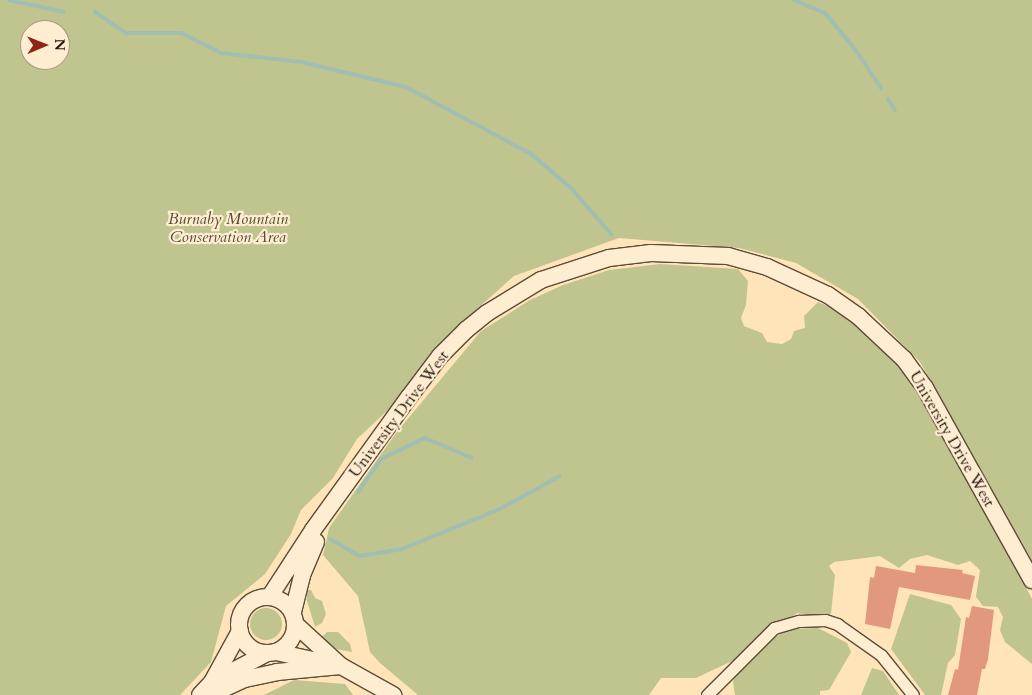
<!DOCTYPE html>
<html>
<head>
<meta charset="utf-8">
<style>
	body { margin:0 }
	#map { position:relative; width:1032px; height:695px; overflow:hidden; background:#ffe4b9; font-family:Cardo,serif }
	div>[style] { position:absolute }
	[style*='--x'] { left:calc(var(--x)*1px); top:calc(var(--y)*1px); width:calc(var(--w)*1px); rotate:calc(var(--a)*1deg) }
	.green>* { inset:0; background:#c0c48f }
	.round { border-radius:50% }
	.stream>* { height:4px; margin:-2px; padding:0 2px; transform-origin:2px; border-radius:2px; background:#a0beb1 }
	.building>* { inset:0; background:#e2977f }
	.roads { filter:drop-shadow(1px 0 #5c4c37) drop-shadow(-1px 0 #5c4c37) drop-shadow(0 1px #5c4c37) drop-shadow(0 -1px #5c4c37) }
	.street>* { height:11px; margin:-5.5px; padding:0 5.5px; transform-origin:5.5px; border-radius:5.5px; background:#ffedd2 }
	.secondary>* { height:16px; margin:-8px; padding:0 8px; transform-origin:8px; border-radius:8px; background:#ffedd2 }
	.secondary>.ring { margin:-8px; padding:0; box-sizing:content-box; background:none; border:16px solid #ffedd2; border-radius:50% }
	span { translate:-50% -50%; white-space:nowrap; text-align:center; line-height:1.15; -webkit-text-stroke:4.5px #ffedd2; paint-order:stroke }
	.park-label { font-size:16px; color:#544d33; font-style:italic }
	.street-label { font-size:16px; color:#261a0c }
	.north { position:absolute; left:20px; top:20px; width:50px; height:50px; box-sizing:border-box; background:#ffedd2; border:1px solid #a89983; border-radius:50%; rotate:89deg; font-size:14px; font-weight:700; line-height:20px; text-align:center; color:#261a0c }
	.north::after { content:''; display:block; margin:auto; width:18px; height:22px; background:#8f2418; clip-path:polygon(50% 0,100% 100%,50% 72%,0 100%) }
</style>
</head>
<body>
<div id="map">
	<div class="green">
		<div style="clip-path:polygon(evenodd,0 0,1032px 0,1032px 561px,920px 362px,858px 299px,796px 263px,739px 248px,619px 238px,514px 276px,456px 328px,406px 393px,357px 439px,333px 478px,301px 510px,291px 534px,265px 574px,226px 606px,211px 662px,180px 695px,0 695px,0 0,30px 30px,60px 30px,60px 60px,30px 60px,30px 30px)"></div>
		<div style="clip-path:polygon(660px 264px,738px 269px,748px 281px,746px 305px,741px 318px,744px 326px,762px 333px,767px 342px,782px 344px,791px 339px,794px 331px,805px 328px,804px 316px,818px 302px,849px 315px,888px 351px,924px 399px,1032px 599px,1032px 664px,1005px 642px,1000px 630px,1003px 617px,998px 607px,983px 606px,976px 597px,980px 570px,970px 561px,958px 565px,927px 555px,910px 559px,899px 568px,880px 556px,834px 562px,829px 566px,835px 575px,831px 614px,819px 617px,797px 613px,747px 654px,696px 678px,661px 678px,649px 695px,418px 695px,380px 663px,370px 652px,358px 596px,323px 555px,329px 528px,396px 433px,481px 331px,530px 300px,563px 285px,609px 270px)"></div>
		<div style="clip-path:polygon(307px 590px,311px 590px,315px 598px,322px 601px,326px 614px,322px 623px,315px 627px,307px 601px)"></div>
		<div style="clip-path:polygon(910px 594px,951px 605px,961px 619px,955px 655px,948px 663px,941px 695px,925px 695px,891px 649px)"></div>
		<div class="round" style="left:250px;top:608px;width:32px;height:32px"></div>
		<div style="clip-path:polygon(818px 628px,847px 643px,851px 652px,829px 690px,820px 691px,820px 695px,735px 695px,733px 682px,738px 665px,787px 629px)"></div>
		<div style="clip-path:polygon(327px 632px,338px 632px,350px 644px,352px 652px,336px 649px,322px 637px)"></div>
		<div style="clip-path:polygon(872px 668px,883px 671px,899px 695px,861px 695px)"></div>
		<div style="clip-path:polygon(294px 680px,345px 684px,353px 695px,264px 695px)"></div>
	</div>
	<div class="stream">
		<div style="--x:9;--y:0;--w:56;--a:12.3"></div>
		<div style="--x:794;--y:0;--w:34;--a:23"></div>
		<div style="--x:825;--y:13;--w:47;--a:50.2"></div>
		<div style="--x:855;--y:49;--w:47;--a:56.3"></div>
		<div style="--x:95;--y:12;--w:37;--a:34"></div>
		<div style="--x:126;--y:33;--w:55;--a:0"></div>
		<div style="--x:181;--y:33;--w:45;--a:26.6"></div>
		<div style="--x:221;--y:53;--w:81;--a:6.4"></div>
		<div style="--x:301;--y:62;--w:108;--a:13.4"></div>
		<div style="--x:406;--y:87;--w:142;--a:28.2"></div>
		<div style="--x:531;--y:154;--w:52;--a:40.4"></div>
		<div style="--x:571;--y:188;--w:62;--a:48.9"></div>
		<div style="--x:888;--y:99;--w:13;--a:58"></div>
		<div style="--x:358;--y:492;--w:40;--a:-55.1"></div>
		<div style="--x:381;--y:459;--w:49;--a:-25.5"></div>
		<div style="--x:425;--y:438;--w:51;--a:23.1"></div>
		<div style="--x:330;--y:539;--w:34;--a:30"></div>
		<div style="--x:360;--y:556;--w:43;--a:-9.5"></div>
		<div style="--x:402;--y:549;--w:106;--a:-22.2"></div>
		<div style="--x:500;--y:509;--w:68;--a:-28.8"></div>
	</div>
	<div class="building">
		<div style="clip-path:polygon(916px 565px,963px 570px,962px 573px,975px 576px,970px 600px,899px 587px,890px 629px,865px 624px,870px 577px,874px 578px,876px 566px,915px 573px)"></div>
		<div style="clip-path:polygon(972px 606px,994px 610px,988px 659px,985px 669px,982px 669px,977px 695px,948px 695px,955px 669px,958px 670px,966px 617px,969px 618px)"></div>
	</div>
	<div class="roads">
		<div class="street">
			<div style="--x:707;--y:695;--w:95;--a:-45"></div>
			<div style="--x:774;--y:628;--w:26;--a:-16"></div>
			<div style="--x:799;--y:621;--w:26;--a:-2"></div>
			<div style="--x:825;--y:620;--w:13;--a:18"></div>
			<div style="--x:837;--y:624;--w:54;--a:35.2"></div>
			<div style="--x:881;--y:655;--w:51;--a:51.3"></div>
		</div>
		<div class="secondary">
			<div style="--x:270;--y:596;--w:79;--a:-56.9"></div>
			<div style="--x:313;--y:530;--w:164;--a:-54.2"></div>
			<div style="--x:409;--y:397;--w:51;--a:-52.9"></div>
			<div style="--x:440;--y:356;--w:37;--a:-45"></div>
			<div style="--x:466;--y:330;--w:27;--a:-39"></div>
			<div style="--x:487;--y:313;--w:63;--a:-31.4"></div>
			<div style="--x:541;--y:280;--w:71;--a:-17.9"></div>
			<div style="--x:609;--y:258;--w:42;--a:-6.8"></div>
			<div style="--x:651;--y:253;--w:77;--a:2.2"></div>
			<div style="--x:728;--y:256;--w:41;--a:15.8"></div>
			<div style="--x:767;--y:267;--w:67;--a:24.7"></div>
			<div style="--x:828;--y:295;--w:37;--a:35"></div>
			<div style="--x:858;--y:316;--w:63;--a:43.1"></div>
			<div style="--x:904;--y:359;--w:36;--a:54"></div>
			<div style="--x:925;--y:388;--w:220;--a:60.9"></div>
			<div class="ring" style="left:239px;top:597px;width:40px;height:40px"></div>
			<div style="--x:293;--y:612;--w:38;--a:-76"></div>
			<div style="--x:302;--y:575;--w:36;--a:-67"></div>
			<div style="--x:295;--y:624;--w:62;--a:42.4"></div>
			<div style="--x:276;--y:652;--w:66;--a:12.2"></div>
			<div style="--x:341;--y:666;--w:60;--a:29.1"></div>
			<div style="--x:212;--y:682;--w:62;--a:-27.8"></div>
			<div style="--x:200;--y:695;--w:18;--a:-47"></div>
			<div style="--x:212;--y:682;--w:58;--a:-61.2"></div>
			<div style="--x:210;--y:695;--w:38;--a:-25"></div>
			<div style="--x:245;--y:679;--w:33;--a:-12"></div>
			<div style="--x:277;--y:672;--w:64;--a:-5.4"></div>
		</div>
	</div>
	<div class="park-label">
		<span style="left:228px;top:228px">Burnaby Mountain<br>Conservation Area</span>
	</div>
	<div class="street-label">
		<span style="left:399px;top:414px;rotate:-53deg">University Drive West</span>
		<span style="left:952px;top:439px;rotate:60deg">University Drive West</span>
	</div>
	<div class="north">N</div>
</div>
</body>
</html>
